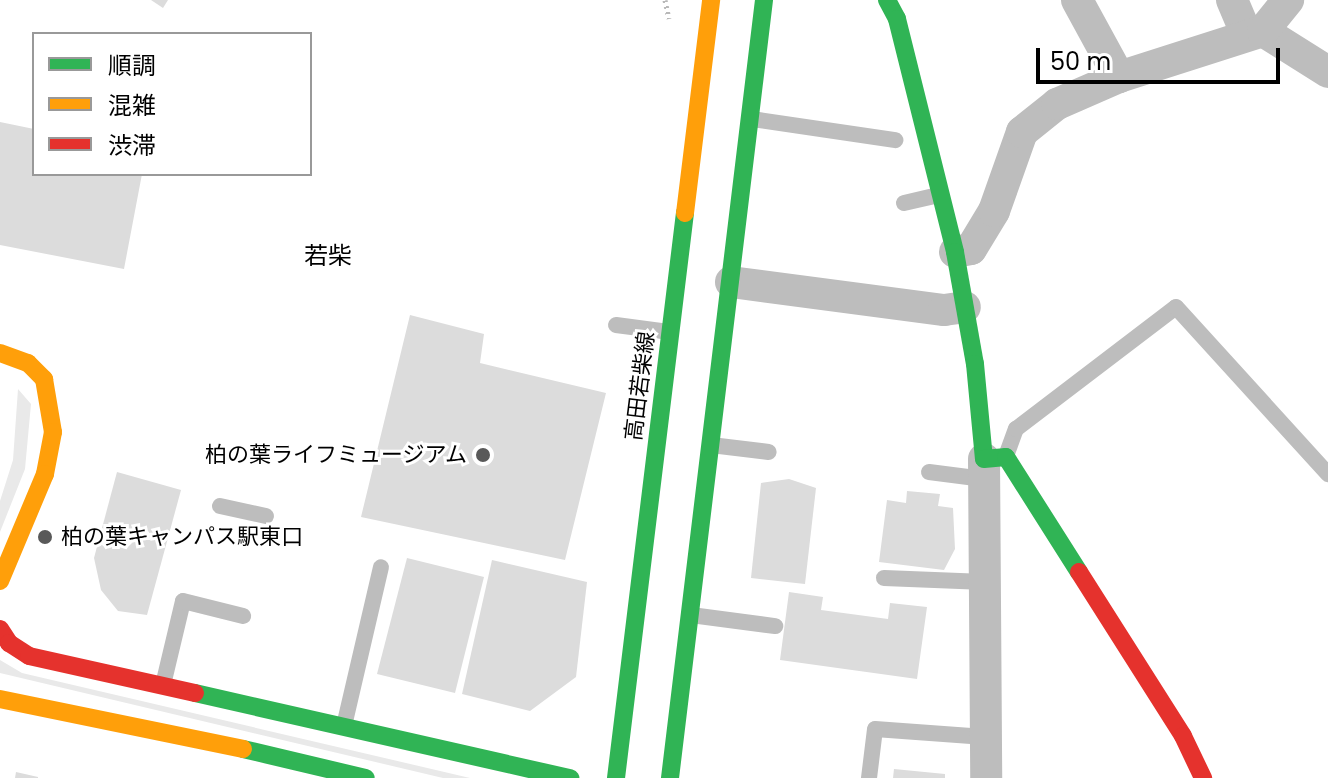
<!DOCTYPE html>
<html>
<head>
<meta charset="utf-8">
<style>
	body { margin:0 }
	#map { position:relative; width:1328px; height:778px; overflow:hidden; background:#fff; font-family:Poppins,"Noto Sans JP",sans-serif }
	div>[style] { position:absolute }
	[style*='--x'] { left:calc(var(--x)*1px); top:calc(var(--y)*1px); width:calc(var(--w)*1px); rotate:calc(var(--a)*1deg) }
	.green>* { inset:0; background:#e9e9e9 }
	.building>* { inset:0; background:#dcdcdc }
	.path>* { height:5px; margin-top:-2.5px; transform-origin:0; background:repeating-linear-gradient(90deg,#b8b8b8 0 2px,transparent 0 6px) }
	.lane>* { height:16px; margin:-8px; padding:0 8px; transform-origin:8px; border-radius:8px; background:#bdbdbd }
	.street>* { height:32px; margin:-16px; padding:0 16px; transform-origin:16px; border-radius:16px; background:#bdbdbd }
	.fast>* { height:18px; margin:-9px; padding:0 9px; transform-origin:9px; border-radius:9px; background:#30b455 }
	.slow>* { height:18px; margin:-9px; padding:0 9px; transform-origin:9px; border-radius:9px; background:#ff9f0a }
	.jam>* { height:18px; margin:-9px; padding:0 9px; transform-origin:9px; border-radius:9px; background:#e5322d }
	.dots>* { width:22px; height:22px; translate:-50% -50%; box-sizing:border-box; border:4px solid #fff; border-radius:50% }
	span { translate:-50% -50%; white-space:nowrap; text-align:center; line-height:1.15; -webkit-text-stroke:6px #fff; paint-order:stroke }
	.street-label { font-size:22px; color:#000 }
	.poi-label { font-size:22px; color:#000 }
	.right { translate:-100% -50%; text-align:right }
	.left { translate:0 -50%; text-align:left }
	.neighbourhood-label { font-size:24px; color:#000 }
	.legend { position:absolute; left:32px; top:32px; width:280px; height:144px; box-sizing:border-box; background:#fff; border:2px solid #999; margin:0; padding:10px 14px; list-style:none; font-size:24px; color:#000 }
	.legend li { display:flex; align-items:center; gap:16px; height:40px }
	.legend b { width:40px; border:2px solid #999 }
	.scale { position:absolute; left:1036px; top:48px; width:244px; height:36px; box-sizing:border-box; border:4px solid #000; border-top:0; padding-left:10px; font-size:24px; line-height:28px; white-space:nowrap; color:#000; -webkit-text-stroke:6px #fff; paint-order:stroke }
</style>
</head>
<body>
<div id="map">
	<div class="green">
		<div style="clip-path:polygon(18px 389px,31px 404px,25px 469px,0 532px,0 501px,13px 460px)"></div>
		<div style="clip-path:polygon(0 660px,22px 673px,470px 778px,443px 778px,0 673px)"></div>
	</div>
	<div class="building">
		<div style="clip-path:polygon(151px 0,168px 0,163px 8px)"></div>
		<div style="clip-path:polygon(0 122px,34px 129px,34px 174px,142px 174px,124px 269px,0 245px)"></div>
		<div style="clip-path:polygon(410px 315px,484px 334px,480px 363px,606px 393px,565px 560px,361px 517px)"></div>
		<div style="clip-path:polygon(117px 472px,181px 490px,147px 615px,118px 611px,101px 590px,94px 558px)"></div>
		<div style="clip-path:polygon(789px 479px,816px 488px,805px 584px,751px 578px,761px 483px)"></div>
		<div style="clip-path:polygon(907px 491px,940px 494px,938px 506px,953px 508px,955px 549px,944px 570px,879px 562px,887px 500px,906px 503px)"></div>
		<div style="clip-path:polygon(407px 558px,484px 577px,455px 693px,377px 674px)"></div>
		<div style="clip-path:polygon(492px 560px,587px 582px,576px 677px,530px 711px,462px 694px)"></div>
		<div style="clip-path:polygon(789px 592px,823px 597px,821px 610px,888px 619px,890px 603px,927px 607px,917px 679px,780px 660px)"></div>
		<div style="clip-path:polygon(894px 769px,945px 774px,945px 778px,893px 778px)"></div>
		<div style="clip-path:polygon(16px 772px,38px 777px,38px 778px,15px 778px)"></div>
	</div>
	<div class="path">
		<div style="--x:665;--y:0;--w:19;--a:78"></div>
	</div>
	<div class="lane">
		<div style="--x:752;--y:119;--w:145;--a:8.4"></div>
		<div style="--x:904;--y:203;--w:36;--a:-13"></div>
		<div style="--x:616;--y:325;--w:53;--a:7.5"></div>
		<div style="--x:711;--y:445;--w:58;--a:6.9"></div>
		<div style="--x:1006;--y:456;--w:29;--a:-70"></div>
		<div style="--x:1016;--y:429;--w:201;--a:-37.3"></div>
		<div style="--x:1176;--y:307;--w:226;--a:47.7"></div>
		<div style="--x:929;--y:472;--w:55;--a:7.3"></div>
		<div style="--x:220;--y:506;--w:47;--a:12.3"></div>
		<div style="--x:884;--y:578;--w:101;--a:2.3"></div>
		<div style="--x:691;--y:615;--w:85;--a:7.5"></div>
		<div style="--x:163;--y:685;--w:86;--a:-76.6"></div>
		<div style="--x:183;--y:601;--w:62;--a:14"></div>
		<div style="--x:344;--y:726;--w:163;--a:-76.9"></div>
		<div style="--x:869;--y:778;--w:49;--a:-83"></div>
		<div style="--x:875;--y:729;--w:110;--a:4.2"></div>
	</div>
	<div class="street">
		<div style="--x:1077;--y:0;--w:88;--a:61.4"></div>
		<div style="--x:1232;--y:0;--w:38;--a:67"></div>
		<div style="--x:1263;--y:31;--w:77;--a:32.2"></div>
		<div style="--x:955;--y:252;--w:16;--a:-11"></div>
		<div style="--x:971;--y:249;--w:44;--a:-58.8"></div>
		<div style="--x:994;--y:211;--w:84;--a:-70.5"></div>
		<div style="--x:1022;--y:132;--w:45;--a:-38.7"></div>
		<div style="--x:1057;--y:104;--w:68;--a:-23.5"></div>
		<div style="--x:1119;--y:77;--w:151;--a:-17.7"></div>
		<div style="--x:1263;--y:31;--w:40;--a:-51"></div>
		<div style="--x:731;--y:282;--w:215;--a:7.5"></div>
		<div style="--x:944;--y:310;--w:21;--a:-8"></div>
		<div style="--x:984;--y:459;--w:319;--a:89.6"></div>
	</div>
	<div class="fast">
		<div style="--x:887;--y:0;--w:21;--a:62"></div>
		<div style="--x:897;--y:19;--w:240;--a:76"></div>
		<div style="--x:955;--y:252;--w:114;--a:79.9"></div>
		<div style="--x:975;--y:364;--w:95;--a:84.6"></div>
		<div style="--x:984;--y:459;--w:22;--a:-5"></div>
		<div style="--x:1006;--y:457;--w:136;--a:57.6"></div>
		<div style="--x:195;--y:693;--w:385;--a:12.8"></div>
		<div style="--x:243;--y:749;--w:126;--a:13.3"></div>
		<div style="--x:616;--y:778;--w:569;--a:-83.04"></div>
		<div style="--x:670;--y:778;--w:784;--a:-83.11"></div>
	</div>
	<div class="slow">
		<div style="--x:685;--y:213;--w:215;--a:-83"></div>
		<div style="--x:0;--y:353;--w:30;--a:20"></div>
		<div style="--x:28;--y:363;--w:23;--a:45"></div>
		<div style="--x:44;--y:379;--w:54;--a:80.4"></div>
		<div style="--x:53;--y:432;--w:43;--a:100.8"></div>
		<div style="--x:45;--y:474;--w:116;--a:112.8"></div>
		<div style="--x:0;--y:699;--w:248;--a:11.6"></div>
	</div>
	<div class="jam">
		<div style="--x:1079;--y:572;--w:194;--a:57.6"></div>
		<div style="--x:1183;--y:736;--w:47;--a:64.5"></div>
		<div style="--x:0;--y:629;--w:17;--a:57"></div>
		<div style="--x:9;--y:643;--w:24;--a:33"></div>
		<div style="--x:29;--y:656;--w:170;--a:12.6"></div>
	</div>
	<div class="dots">
		<div style="left:483px;top:455px;background:#595959"></div>
		<div style="left:45px;top:537px;background:#595959"></div>
	</div>
	<div class="street-label">
		<span style="left:640px;top:386px;rotate:-83deg">高田若柴線</span>
	</div>
	<div class="poi-label">
		<span class="right" style="left:467px;top:455px">柏の葉ライフミュージアム</span>
		<span class="left" style="left:61px;top:537px">柏の葉キャンパス駅東口</span>
	</div>
	<div class="neighbourhood-label">
		<span style="left:328px;top:256px">若柴</span>
	</div>
	<ul class="legend">
	<li><b style="height:10px;background:#30b455"></b>順調</li>
	<li><b style="height:10px;background:#ff9f0a"></b>混雑</li>
	<li><b style="height:10px;background:#e5322d"></b>渋滞</li>
	</ul>
	<div class="scale">50 m</div>
</div>
</body>
</html>
